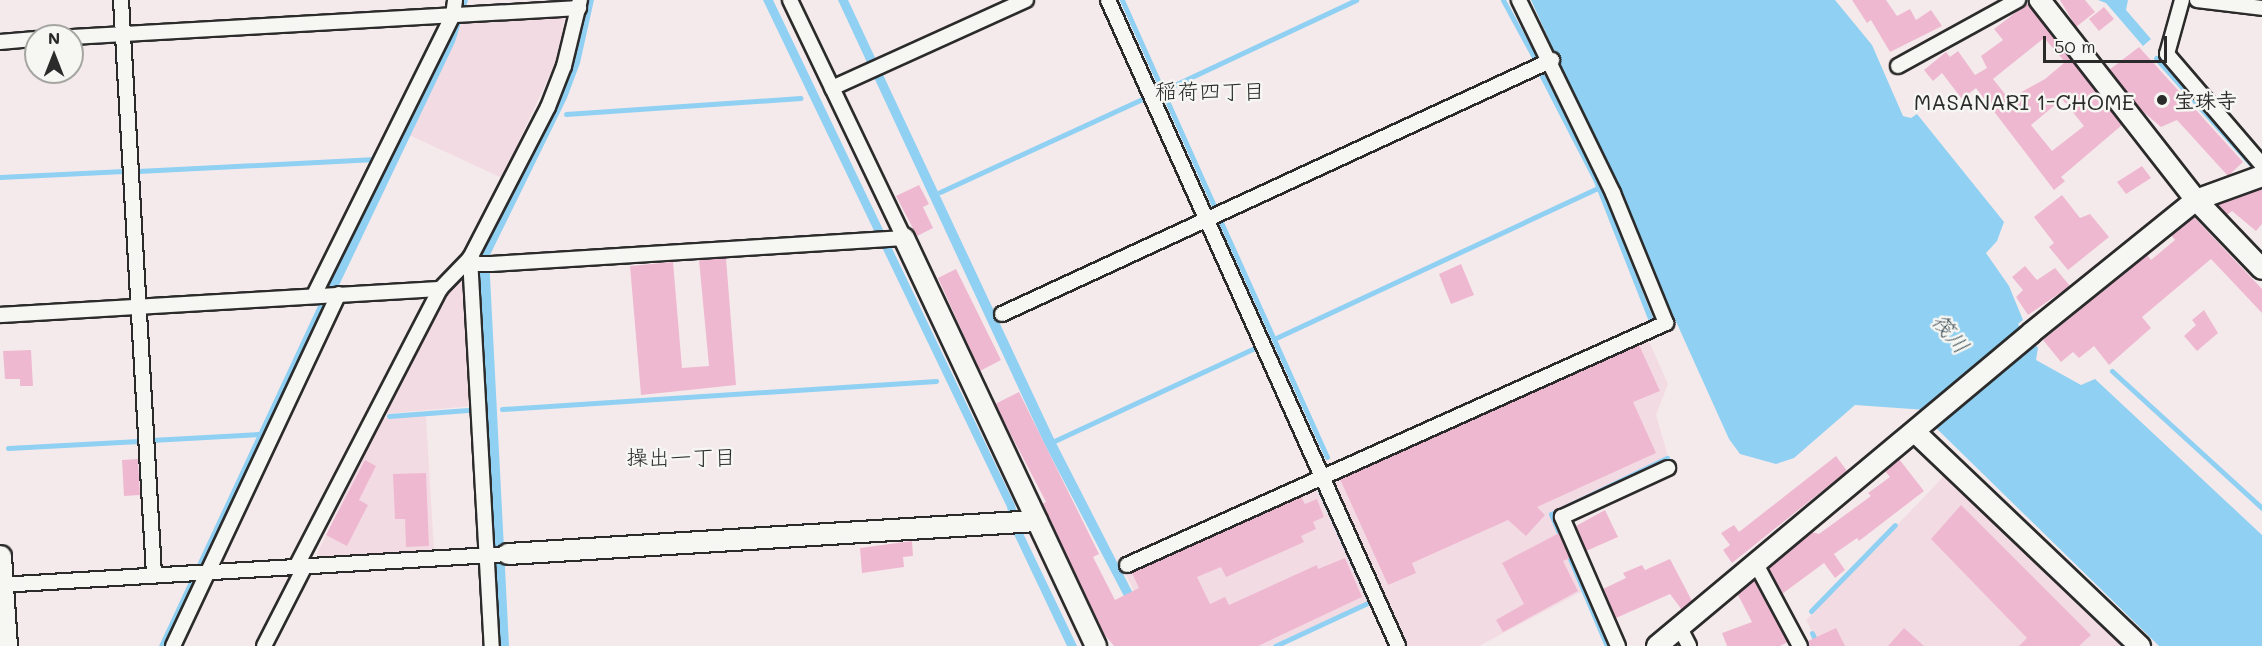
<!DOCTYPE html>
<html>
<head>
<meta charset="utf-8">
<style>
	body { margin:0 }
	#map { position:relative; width:2262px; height:646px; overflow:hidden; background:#f5eaeb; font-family:Mali,"Klee One",sans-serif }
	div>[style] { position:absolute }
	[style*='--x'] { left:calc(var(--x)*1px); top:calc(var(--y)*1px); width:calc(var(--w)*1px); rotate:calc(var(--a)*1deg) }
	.built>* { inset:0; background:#f3dbe3 }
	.water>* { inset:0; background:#90d0f2 }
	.stream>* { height:5px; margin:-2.5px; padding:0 2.5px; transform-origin:2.5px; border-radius:2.5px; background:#90d0f2 }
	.building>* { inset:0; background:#efb8d1 }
	.roads { filter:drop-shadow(2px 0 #2b2b2b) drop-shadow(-2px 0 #2b2b2b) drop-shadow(0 2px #2b2b2b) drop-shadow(0 -2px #2b2b2b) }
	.street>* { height:14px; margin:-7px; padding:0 7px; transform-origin:7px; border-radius:7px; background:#f6f6f2 }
	.secondary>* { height:20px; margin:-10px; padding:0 10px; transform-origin:10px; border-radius:10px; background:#f6f6f2 }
	.primary>* { height:21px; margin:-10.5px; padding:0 10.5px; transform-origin:10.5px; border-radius:10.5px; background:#f6f6f2 }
	.dots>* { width:16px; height:16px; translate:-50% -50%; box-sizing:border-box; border:3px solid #f6f6f2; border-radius:50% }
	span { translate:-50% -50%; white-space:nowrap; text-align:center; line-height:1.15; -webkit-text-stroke:5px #f6f6f2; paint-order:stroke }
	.poi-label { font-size:21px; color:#2b2b2b; font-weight:700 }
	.left { translate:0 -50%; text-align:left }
	.neighbourhood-label { font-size:22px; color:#2b2b2b }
	.water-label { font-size:22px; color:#44545d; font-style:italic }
	.north { position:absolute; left:24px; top:24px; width:60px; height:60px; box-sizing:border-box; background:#f6f6f2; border:2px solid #a5a5a2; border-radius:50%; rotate:0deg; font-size:16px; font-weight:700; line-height:24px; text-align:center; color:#2b2b2b }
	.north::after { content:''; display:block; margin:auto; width:21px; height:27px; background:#2b2b2b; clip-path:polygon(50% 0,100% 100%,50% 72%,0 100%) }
	.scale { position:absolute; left:2043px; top:36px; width:124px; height:27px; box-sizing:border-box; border:3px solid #2b2b2b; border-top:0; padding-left:8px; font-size:18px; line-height:21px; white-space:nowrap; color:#2b2b2b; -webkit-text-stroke:4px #f6f6f2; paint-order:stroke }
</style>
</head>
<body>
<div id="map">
	<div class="built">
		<div style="clip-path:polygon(565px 13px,559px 55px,502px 178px,409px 135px,463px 21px)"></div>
		<div style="clip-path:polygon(460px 275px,465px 275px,472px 406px,384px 414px,447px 289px)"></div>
		<div style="clip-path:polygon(1647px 337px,1668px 384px,1656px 415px,1668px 456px,1549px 513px,1581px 592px,1479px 646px,1408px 646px,1332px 477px)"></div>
		<div style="clip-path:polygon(426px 416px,434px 550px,322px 557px,317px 554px,381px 418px)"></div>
		<div style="clip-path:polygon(1946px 474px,2124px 646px,1819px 646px,1806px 620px)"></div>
		<div style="clip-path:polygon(1319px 484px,1317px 491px,1368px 602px,1270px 646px,1161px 646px,1125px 573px)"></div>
	</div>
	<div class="water">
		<div style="clip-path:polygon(461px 0,468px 0,455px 42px,167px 646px,159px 646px)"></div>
		<div style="clip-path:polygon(586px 0,594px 0,580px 63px,567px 98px,489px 257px,509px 646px,499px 646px,479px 258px,554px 109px)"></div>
		<div style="clip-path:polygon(763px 0,773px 0,1015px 505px,1021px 529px,1077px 646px,1067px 646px,1012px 530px,1007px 507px)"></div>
		<div style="clip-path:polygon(838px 0,848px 0,1055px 441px,1160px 646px,1150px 646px,1045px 445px)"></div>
		<div style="clip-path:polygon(1531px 0,1835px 0,1872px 45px,1903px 116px,1911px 118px,1917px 114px,2004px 222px,1997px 241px,1986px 253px,2009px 286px,2023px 320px,2018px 324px,2038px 348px,2036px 360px,2081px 385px,2095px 379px,2262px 535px,2262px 646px,2159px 646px,1934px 426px,1926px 410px,1855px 405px,1794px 458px,1776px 464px,1740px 454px,1729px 439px)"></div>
		<div style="clip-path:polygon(2098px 0,2128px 0,2126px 10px,2151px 39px,2143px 46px,2106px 3px)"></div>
	</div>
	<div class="stream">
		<div style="--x:1122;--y:0;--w:230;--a:65.9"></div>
		<div style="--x:1503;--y:0;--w:67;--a:61.5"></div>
		<div style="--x:2156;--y:58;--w:150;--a:48.2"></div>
		<div style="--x:1541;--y:74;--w:120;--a:62.8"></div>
		<div style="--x:1596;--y:181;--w:147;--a:68.5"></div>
		<div style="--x:1166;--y:89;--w:210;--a:-25.1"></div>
		<div style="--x:566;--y:114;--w:235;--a:-3.9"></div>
		<div style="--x:138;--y:171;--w:238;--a:-2.9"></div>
		<div style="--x:0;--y:177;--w:124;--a:-2.8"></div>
		<div style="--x:940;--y:192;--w:225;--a:-24.7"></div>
		<div style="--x:1220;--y:220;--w:260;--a:65.7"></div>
		<div style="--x:1276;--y:338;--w:355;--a:-25"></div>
		<div style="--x:2112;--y:371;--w:203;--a:42.4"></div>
		<div style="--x:502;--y:409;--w:435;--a:-3.7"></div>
		<div style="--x:389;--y:416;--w:79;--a:-4.3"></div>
		<div style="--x:151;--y:440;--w:107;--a:-3.2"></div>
		<div style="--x:1050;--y:443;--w:228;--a:-24.9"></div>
		<div style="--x:8;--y:448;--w:131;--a:-3.1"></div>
		<div style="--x:1811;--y:611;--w:120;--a:-45.7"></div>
		<div style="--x:1812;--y:633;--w:14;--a:65"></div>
		<div style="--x:1275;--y:646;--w:105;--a:-24.9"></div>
		<div style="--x:1370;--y:602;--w:122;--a:-114.2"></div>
		<div style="--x:1607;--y:646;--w:143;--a:-113"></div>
		<div style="--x:1551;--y:514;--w:129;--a:-25.8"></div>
	</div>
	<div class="building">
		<div style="clip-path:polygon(1852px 0,1886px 0,1897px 16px,1910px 9px,1916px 20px,1931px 10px,1942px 26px,1890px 52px,1871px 20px,1867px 23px)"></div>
		<div style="clip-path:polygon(2060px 0,2085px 0,2095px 12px,2076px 27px)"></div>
		<div style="clip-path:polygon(evenodd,2027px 4px,2070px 58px,2065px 62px,2044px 38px,1993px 79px,2009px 99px,2045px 79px,2070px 58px,2122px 125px,2061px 177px,2065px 181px,2054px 190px,1976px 88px,1962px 99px,1942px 73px,1933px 81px,1924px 70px,1946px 52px,1950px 57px,1958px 51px,1975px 75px,1987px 68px,1981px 56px,2003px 40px,1994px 29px,2027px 4px,2062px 99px,2084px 126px,2052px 151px,2031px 125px,2062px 99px)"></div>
		<div style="clip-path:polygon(2104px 7px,2114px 19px,2099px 31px,2089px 19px)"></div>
		<div style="clip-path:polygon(2139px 47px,2243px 162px,2228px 176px,2177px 120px,2161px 127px,2140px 109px,2109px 70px)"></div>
		<div style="clip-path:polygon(2142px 166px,2151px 178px,2126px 194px,2117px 182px)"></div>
		<div style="clip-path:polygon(919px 185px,929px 204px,923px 207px,933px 228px,917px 236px,896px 196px)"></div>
		<div style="clip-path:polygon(2262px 189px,2262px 224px,2256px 231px,2232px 211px,2227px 215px,2217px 205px)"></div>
		<div style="clip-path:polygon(2062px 195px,2080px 218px,2090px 214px,2109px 237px,2068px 270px,2049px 247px,2054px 243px,2034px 217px)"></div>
		<div style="clip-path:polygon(2194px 217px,2262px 289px,2262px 313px,2211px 259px,2142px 317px,2151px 328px,2109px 365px,2094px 346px,2079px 358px,2073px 352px,2061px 362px,2043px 340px,2147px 255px,2151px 260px,2175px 240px,2171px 235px)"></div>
		<div style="clip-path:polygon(726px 258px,736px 385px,641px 395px,630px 266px,673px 262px,682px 368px,709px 366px,699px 260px)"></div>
		<div style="clip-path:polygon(1461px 264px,1474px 295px,1451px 304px,1439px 274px)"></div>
		<div style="clip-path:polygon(2025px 266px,2037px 280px,2055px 268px,2070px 286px,2028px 315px,2016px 297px,2023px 290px,2012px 277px)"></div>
		<div style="clip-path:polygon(956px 269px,1001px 360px,980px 371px,938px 278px)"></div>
		<div style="clip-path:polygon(2204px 310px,2218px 333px,2197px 351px,2184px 336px,2196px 325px,2192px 320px)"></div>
		<div style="clip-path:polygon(1639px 345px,1660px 391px,1633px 402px,1656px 453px,1537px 507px,1545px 515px,1526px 536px,1508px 520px,1412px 563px,1416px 573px,1388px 585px,1340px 479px)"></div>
		<div style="clip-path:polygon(31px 350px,33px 386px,20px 386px,20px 379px,5px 379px,3px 351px)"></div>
		<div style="clip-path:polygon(1019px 392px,1099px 554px,1093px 557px,1115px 600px,1139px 588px,1132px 573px,1301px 497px,1305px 504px,1317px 499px,1324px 517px,1313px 522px,1316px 529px,1301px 536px,1304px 542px,1226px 577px,1221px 567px,1197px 577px,1210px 604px,1225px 597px,1229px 605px,1317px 565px,1318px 569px,1345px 558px,1362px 597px,1258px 646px,1114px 646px,1104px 634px,1042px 504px,1046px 502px,995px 404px)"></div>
		<div style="clip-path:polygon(1836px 456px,1847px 471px,1732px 563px,1723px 550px,1730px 545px,1721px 533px,1734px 525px,1739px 532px)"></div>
		<div style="clip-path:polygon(138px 459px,140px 495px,124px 496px,122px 460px)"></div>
		<div style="clip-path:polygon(1899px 459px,1924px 491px,1859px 541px,1857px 538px,1834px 554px,1845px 570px,1835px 578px,1824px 563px,1782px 594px,1769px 568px,1812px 532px,1819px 534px,1871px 496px,1868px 493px,1890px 477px,1885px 471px)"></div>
		<div style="clip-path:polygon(365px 460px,376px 466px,359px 500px,368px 505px,347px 546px,326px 535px)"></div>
		<div style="clip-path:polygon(426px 473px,429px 546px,406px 547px,405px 519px,395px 519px,393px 474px)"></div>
		<div style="clip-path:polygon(1961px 505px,2091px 635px,2079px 646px,2019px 646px,2027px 638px,1931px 539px)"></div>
		<div style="clip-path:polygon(1605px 510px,1618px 537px,1586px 551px,1576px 526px)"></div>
		<div style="clip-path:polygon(1559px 533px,1570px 558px,1563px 561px,1578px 591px,1503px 632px,1496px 620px,1524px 604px,1502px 563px)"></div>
		<div style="clip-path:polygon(912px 541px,913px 556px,903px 557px,904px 567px,862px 573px,860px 548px)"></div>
		<div style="clip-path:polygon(1670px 559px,1692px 601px,1682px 610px,1670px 594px,1616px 618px,1603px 589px,1626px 578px,1623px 573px,1642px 565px,1645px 570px)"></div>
		<div style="clip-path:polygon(1754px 580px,1788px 642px,1780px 646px,1727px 646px,1722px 633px,1752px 622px,1738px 595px)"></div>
		<div style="clip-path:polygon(1836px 628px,1845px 646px,1809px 646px,1808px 641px)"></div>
		<div style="clip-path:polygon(1904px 628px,1924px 646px,1888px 646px)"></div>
	</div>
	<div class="roads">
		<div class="street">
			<div style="--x:121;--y:0;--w:575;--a:86.71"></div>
			<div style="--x:1108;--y:0;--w:708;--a:65.82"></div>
			<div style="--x:2182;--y:0;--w:56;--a:105.5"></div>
			<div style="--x:2167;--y:54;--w:146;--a:49.4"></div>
			<div style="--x:2197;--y:0;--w:65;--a:7"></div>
			<div style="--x:72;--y:37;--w:508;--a:-3.27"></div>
			<div style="--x:0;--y:42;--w:36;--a:-5"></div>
			<div style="--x:1898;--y:66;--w:137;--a:-28.8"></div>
			<div style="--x:832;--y:88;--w:213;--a:-24.4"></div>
			<div style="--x:470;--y:258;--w:9;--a:41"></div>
			<div style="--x:477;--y:264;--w:14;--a:0"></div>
			<div style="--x:491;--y:264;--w:414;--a:-3.6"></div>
			<div style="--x:904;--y:238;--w:264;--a:-115.6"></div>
			<div style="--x:470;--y:258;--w:389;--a:86.8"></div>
			<div style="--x:314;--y:295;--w:313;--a:-63.6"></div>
			<div style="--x:453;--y:15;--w:15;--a:-82"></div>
			<div style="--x:1002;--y:314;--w:606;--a:-24.79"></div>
			<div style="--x:0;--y:315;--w:441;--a:-3.4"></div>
			<div style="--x:1756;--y:564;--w:93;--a:61.8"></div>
			<div style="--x:1127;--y:565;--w:591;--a:-24.18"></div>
			<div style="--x:1666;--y:323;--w:140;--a:-112.2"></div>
			<div style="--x:1613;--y:193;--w:215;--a:-116"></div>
			<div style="--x:296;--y:567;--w:313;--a:-62.6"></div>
			<div style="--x:440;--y:289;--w:43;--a:-45.9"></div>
			<div style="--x:470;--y:258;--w:170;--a:-62.7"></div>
			<div style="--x:548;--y:107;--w:44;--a:-68.7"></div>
			<div style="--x:564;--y:66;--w:68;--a:-76.4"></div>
			<div style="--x:0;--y:585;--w:509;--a:-3.49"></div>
			<div style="--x:1681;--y:630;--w:18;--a:63"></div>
			<div style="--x:173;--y:646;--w:389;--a:-64.8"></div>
			<div style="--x:264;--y:646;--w:90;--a:-62.9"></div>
			<div style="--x:1618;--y:646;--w:141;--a:-113.5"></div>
			<div style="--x:1562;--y:517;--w:117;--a:-24.8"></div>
		</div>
		<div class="secondary">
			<div style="--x:2262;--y:176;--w:70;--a:160"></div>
			<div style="--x:2196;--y:200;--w:95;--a:46.3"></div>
			<div style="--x:904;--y:238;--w:451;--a:64.8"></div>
			<div style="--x:1915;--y:432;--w:311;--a:43.6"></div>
			<div style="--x:508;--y:554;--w:530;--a:-3.57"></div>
			<div style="--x:1657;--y:646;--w:488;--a:-39.9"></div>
			<div style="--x:2031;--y:333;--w:212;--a:-38.9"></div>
			<div style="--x:2196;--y:200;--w:254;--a:-128"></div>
		</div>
		<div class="primary">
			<div style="--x:0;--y:556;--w:90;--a:86.2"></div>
		</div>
	</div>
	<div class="dots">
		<div style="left:2162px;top:100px;background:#2b2b2b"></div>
	</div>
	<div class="poi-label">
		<span class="left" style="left:2174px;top:100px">宝珠寺</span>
	</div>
	<div class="neighbourhood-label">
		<span style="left:1210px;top:91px">稲荷四丁目</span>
		<span style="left:2024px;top:102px">MASANARI 1-CHOME</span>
		<span style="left:681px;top:457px">操出一丁目</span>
	</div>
	<div class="water-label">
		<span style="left:1951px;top:333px;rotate:50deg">筏川</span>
	</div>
	<div class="north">N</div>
	<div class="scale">50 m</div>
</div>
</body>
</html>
